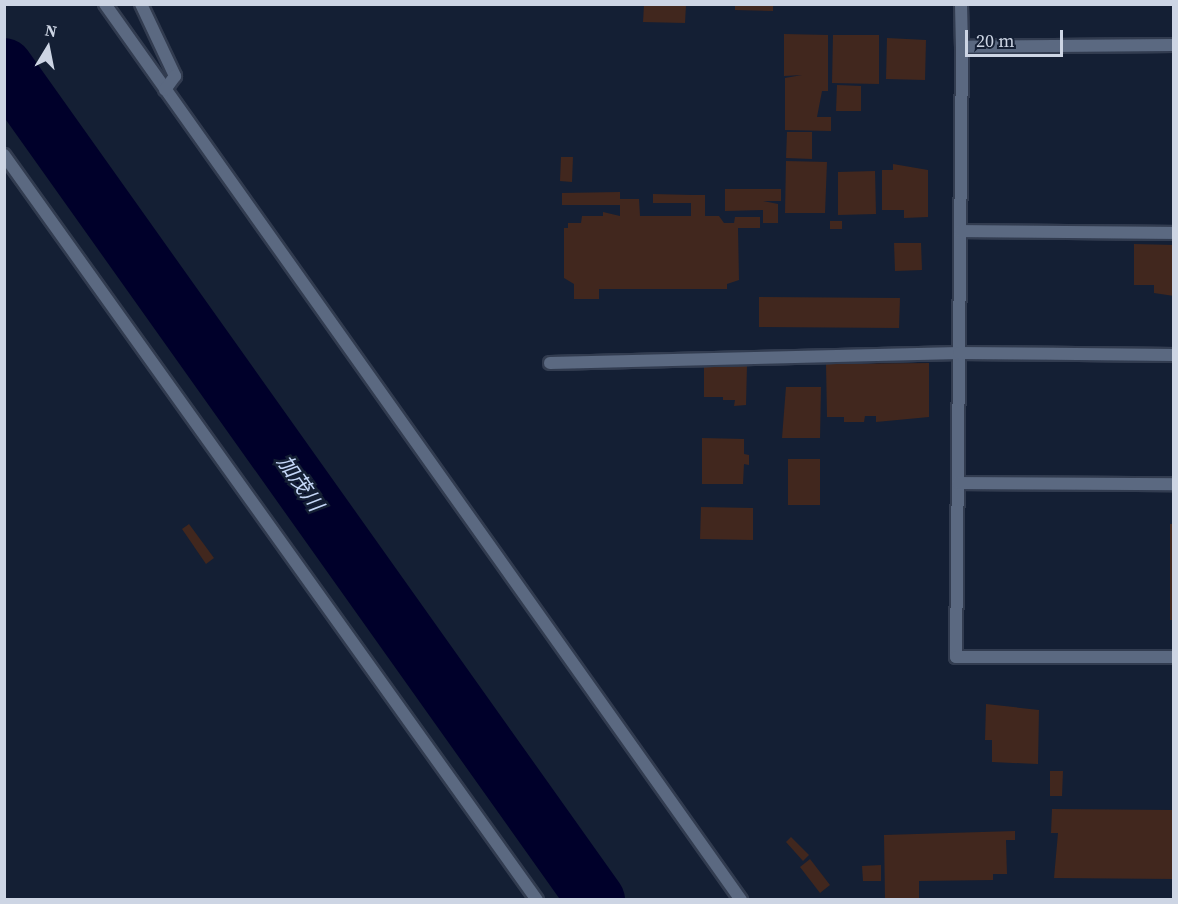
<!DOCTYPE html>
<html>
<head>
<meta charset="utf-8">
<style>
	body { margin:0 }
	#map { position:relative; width:1178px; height:904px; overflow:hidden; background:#141f34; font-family:"Source Serif 4","Noto Sans JP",serif }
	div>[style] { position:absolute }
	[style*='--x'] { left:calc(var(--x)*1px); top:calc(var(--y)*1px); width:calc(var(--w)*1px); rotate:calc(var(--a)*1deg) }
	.river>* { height:58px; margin:-29px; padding:0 29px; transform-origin:29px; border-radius:29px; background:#00002a }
	.building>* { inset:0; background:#41271e }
	.roads { filter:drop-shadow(2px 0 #323c50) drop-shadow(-2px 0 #323c50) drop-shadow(0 2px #323c50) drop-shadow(0 -2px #323c50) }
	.minor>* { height:12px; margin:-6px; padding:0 6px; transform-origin:6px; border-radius:6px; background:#5b6981 }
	span { translate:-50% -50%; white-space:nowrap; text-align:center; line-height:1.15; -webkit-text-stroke:5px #141f34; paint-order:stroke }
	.water-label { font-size:21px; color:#c5d7f8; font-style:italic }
	.frame { position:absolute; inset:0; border:6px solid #cdd5e4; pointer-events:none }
	.north { position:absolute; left:18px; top:18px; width:60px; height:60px; -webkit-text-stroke:4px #141f34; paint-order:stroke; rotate:10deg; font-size:16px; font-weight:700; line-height:24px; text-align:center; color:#cdd5e4 }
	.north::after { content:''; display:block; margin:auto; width:21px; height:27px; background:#cdd5e4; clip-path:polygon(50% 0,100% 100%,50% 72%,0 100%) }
	.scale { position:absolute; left:965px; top:30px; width:98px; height:27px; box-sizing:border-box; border:3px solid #cdd5e4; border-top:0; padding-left:8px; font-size:18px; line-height:21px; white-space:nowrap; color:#cdd5e4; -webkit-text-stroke:4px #141f34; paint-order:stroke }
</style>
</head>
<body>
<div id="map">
	<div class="river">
		<div style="--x:4;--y:67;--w:1022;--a:54.6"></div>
	</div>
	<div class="building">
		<div style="clip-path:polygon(735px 4px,773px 4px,773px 11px,735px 10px)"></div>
		<div style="clip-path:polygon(644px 5px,686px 5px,685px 23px,643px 22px)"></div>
		<div style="clip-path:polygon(784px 34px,828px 35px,828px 91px,822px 91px,817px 117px,831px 117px,831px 131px,785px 130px,785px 78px,802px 75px,784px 76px)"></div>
		<div style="clip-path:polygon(833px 35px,879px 35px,879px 84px,832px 83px)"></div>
		<div style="clip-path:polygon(887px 38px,926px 40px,925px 80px,886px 79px)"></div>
		<div style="clip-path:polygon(837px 85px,861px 86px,861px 111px,836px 111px)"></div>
		<div style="clip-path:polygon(787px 132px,812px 132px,812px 159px,786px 158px)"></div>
		<div style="clip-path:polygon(561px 157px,573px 157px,572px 182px,560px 181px)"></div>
		<div style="clip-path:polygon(786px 161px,827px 162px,825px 213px,785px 213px)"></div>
		<div style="clip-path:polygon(893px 164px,928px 170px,928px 217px,904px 218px,904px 210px,882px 210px,882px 170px,893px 170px)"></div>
		<div style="clip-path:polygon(875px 171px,876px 214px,838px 215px,838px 172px)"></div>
		<div style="clip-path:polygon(725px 189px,781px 189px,781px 201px,763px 201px,778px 204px,778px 223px,763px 223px,763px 210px,725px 211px)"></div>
		<div style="clip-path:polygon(620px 192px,620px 199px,639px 199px,640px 216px,691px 216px,691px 203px,653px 203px,653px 194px,692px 195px,705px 195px,705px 216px,719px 216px,724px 223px,734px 223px,735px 217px,760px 217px,760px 228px,738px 228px,739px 280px,727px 284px,727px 289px,599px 289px,599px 299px,574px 299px,574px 284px,564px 278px,564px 228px,568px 228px,568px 223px,581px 223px,582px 216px,603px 216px,603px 212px,620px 216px,620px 205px,562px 205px,562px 193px)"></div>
		<div style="clip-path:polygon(830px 221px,842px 221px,842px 229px,830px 229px)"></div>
		<div style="clip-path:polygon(894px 243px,921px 243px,922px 270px,895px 271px)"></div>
		<div style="clip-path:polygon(1134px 244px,1174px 245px,1174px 296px,1154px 293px,1154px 285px,1134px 285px)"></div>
		<div style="clip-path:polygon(759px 297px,900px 298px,899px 328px,759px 327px)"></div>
		<div style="clip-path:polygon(929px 363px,929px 417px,876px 422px,876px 416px,865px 416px,864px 422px,844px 422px,844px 417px,827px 417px,826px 364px)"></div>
		<div style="clip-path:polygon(704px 365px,747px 365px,746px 405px,734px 406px,735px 400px,723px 400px,723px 397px,704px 397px)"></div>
		<div style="clip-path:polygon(786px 387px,821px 387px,820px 438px,782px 438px)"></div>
		<div style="clip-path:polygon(702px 438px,744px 439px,744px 454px,749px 455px,749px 465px,744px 464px,743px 484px,702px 484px)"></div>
		<div style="clip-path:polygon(788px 459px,820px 459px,820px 505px,788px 505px)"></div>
		<div style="clip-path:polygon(701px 507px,753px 508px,753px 540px,700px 539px)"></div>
		<div style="clip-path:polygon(189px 524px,214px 558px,206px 564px,182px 529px)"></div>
		<div style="clip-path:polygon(1170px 524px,1174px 524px,1174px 620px,1170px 620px)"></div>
		<div style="clip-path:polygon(986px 704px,1039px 710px,1038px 764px,992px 762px,992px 740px,985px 740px)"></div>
		<div style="clip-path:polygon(1050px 771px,1063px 771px,1062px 796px,1050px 796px)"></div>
		<div style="clip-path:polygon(1052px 809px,1174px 810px,1174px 879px,1054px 878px,1058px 833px,1051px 833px)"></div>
		<div style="clip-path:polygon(1015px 831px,1015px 840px,1006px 840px,1007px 874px,993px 874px,993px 880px,919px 881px,919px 900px,885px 900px,884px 835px)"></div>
		<div style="clip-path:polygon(791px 837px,809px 855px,803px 861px,786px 842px)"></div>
		<div style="clip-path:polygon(810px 859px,830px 885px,820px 893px,800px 867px)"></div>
		<div style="clip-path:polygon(881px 865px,881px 881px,863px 881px,862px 866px)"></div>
	</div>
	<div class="roads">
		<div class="minor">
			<div style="--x:105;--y:4;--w:1099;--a:54.63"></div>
			<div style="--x:141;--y:4;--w:80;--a:64.7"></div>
			<div style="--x:175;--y:76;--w:17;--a:126"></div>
			<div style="--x:961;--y:4;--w:43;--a:88.7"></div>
			<div style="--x:1174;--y:45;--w:212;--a:179.5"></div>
			<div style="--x:962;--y:47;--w:610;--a:90.56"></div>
			<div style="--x:956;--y:657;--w:218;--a:0"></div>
			<div style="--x:4;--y:155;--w:916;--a:54.42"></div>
			<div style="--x:960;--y:231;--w:214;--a:0.5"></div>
			<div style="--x:550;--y:363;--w:409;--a:-1.4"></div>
			<div style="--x:959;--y:353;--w:215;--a:0.5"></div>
			<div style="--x:958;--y:483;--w:216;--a:0.3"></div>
		</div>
	</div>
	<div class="water-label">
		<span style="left:300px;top:483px;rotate:55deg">加茂川</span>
	</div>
	<div class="frame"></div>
	<div class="north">N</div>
	<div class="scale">20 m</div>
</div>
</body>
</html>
